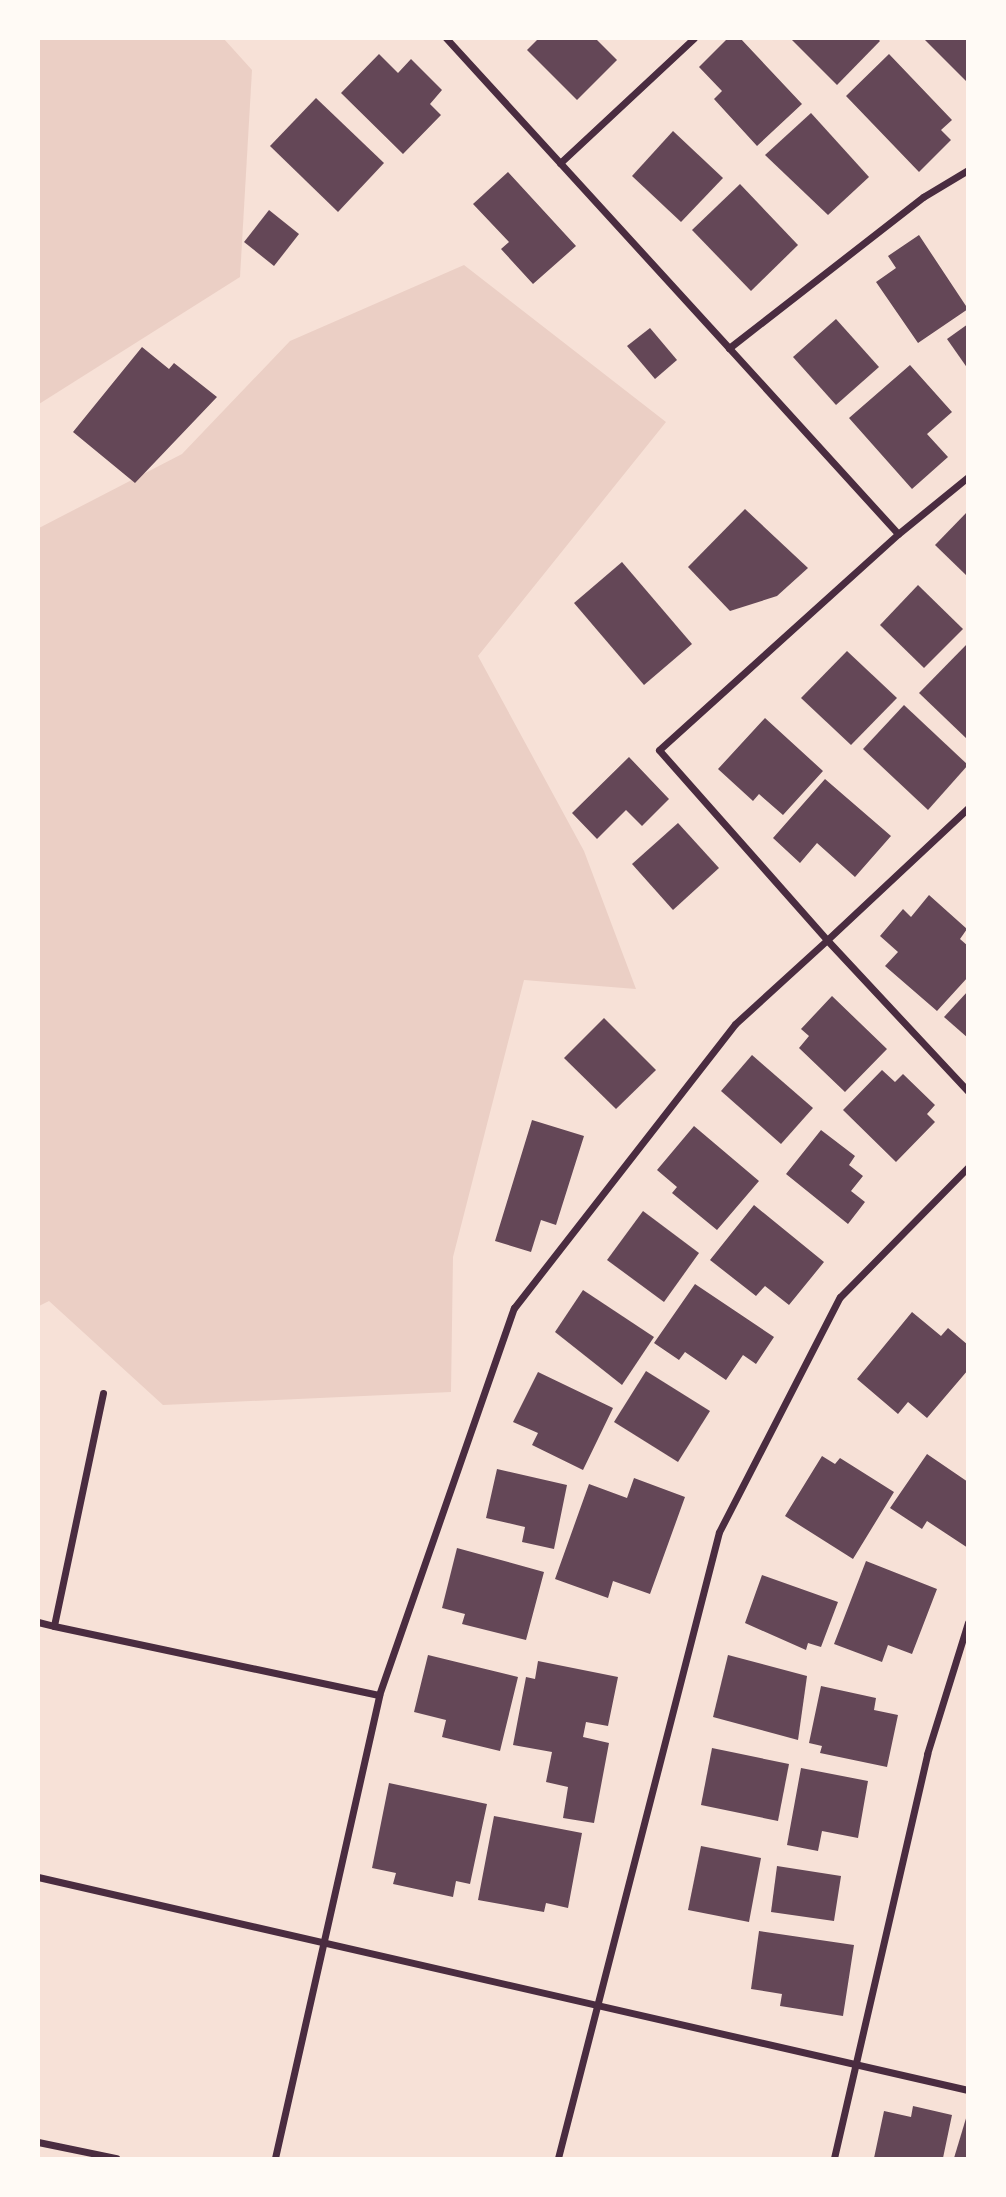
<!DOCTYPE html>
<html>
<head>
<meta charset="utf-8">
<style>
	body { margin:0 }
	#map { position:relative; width:1006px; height:2197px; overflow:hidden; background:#f7e1d7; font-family:Overpass,sans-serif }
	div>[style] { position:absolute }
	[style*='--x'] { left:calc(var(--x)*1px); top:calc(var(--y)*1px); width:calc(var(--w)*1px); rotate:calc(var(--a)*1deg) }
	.green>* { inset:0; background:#ebcfc5 }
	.building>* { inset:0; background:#644757 }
	.minor>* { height:7px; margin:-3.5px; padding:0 3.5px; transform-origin:3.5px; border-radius:3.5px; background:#4a2c40 }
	span { translate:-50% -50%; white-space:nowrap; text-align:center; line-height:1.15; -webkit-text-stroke:5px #fffaf5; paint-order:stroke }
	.frame { position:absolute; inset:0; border:40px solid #fffaf5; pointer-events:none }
</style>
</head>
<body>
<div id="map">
	<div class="green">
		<div style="clip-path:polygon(39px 38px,224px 39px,252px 70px,240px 277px,39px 404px)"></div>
		<div style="clip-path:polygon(464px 265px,666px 422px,478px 656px,584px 851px,636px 989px,524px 980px,453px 1257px,451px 1392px,163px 1405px,49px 1301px,39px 1306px,39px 528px,182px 454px,290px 341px)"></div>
	</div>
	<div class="building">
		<div style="clip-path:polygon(539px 38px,595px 38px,617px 60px,577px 100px,527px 50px)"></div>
		<div style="clip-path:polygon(728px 38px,740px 38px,802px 104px,757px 146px,714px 99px,722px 91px,699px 67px)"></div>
		<div style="clip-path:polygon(790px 38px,877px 38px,880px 41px,837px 85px)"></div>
		<div style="clip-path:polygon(923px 38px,968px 38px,968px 83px)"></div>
		<div style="clip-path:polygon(379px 54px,398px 73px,411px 59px,442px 90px,430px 104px,441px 115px,403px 154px,341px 93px)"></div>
		<div style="clip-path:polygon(889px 54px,952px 120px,941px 130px,951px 140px,919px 172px,846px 96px)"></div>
		<div style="clip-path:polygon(316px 98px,384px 163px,338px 212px,270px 146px)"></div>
		<div style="clip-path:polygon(811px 113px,869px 177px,828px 215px,765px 155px)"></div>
		<div style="clip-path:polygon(673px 131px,723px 178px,681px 222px,632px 176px)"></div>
		<div style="clip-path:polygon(508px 172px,576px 246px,533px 284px,501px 249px,509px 242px,473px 204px)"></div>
		<div style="clip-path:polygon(740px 184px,798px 245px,751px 291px,692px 230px)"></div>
		<div style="clip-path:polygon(269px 210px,299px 234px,274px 266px,244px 242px)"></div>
		<div style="clip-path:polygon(919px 235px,968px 309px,918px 343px,876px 282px,896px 268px,888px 256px)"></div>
		<div style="clip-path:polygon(836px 319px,879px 367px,836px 405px,793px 357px)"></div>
		<div style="clip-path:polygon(968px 324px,968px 369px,947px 339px)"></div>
		<div style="clip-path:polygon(650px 328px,677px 360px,655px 379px,627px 346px)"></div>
		<div style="clip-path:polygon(142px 347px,169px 369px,174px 363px,217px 397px,135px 483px,73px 432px)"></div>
		<div style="clip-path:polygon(910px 365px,952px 412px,927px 434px,948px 457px,912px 489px,849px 418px)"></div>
		<div style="clip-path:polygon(745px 509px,808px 568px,777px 596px,730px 611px,688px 567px)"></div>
		<div style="clip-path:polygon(968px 511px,968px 577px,935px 545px)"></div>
		<div style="clip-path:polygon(622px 562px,692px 644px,644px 685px,574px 603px)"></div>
		<div style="clip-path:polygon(918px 585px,963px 629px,924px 668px,880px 625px)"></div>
		<div style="clip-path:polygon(968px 643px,968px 740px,919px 693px)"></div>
		<div style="clip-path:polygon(847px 651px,897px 698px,851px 745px,801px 698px)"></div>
		<div style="clip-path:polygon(904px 705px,968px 765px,928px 810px,863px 749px)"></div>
		<div style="clip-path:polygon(765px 718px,823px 771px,783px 815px,759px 794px,753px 801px,718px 769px)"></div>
		<div style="clip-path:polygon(629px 757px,669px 799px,642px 826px,626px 810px,597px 839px,572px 813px)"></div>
		<div style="clip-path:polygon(825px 779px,891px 836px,855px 877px,817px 843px,800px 863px,773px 838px)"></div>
		<div style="clip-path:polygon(678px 823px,719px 868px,673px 910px,632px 864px)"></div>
		<div style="clip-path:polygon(929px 895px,967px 929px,960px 939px,968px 946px,968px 977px,937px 1011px,885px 966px,898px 952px,880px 936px,903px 909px,911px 917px)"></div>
		<div style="clip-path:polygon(968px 991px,968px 1038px,944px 1017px)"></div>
		<div style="clip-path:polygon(832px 996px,887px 1049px,845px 1092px,799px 1048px,809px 1036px,801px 1029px)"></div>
		<div style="clip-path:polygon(604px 1018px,656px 1070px,616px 1109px,564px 1058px)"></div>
		<div style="clip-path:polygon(752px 1055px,813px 1108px,781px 1144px,721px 1091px)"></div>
		<div style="clip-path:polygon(882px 1070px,895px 1082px,903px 1074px,935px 1105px,927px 1114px,935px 1122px,896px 1162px,843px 1110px)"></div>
		<div style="clip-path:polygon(532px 1120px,584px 1136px,556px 1225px,541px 1220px,531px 1252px,495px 1241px)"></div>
		<div style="clip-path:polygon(694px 1126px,759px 1181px,717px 1230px,672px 1193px,677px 1187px,657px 1170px)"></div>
		<div style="clip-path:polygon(821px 1130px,855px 1156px,849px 1165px,863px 1176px,851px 1191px,865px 1202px,848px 1224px,786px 1174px)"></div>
		<div style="clip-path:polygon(754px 1205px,824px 1262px,789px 1305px,765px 1286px,756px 1296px,710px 1260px)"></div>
		<div style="clip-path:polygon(643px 1211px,699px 1253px,664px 1302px,607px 1260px)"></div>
		<div style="clip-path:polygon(695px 1284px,774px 1337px,756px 1364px,743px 1355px,726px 1380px,685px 1352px,679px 1360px,654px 1343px)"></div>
		<div style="clip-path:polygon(583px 1290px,654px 1337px,622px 1385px,555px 1332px)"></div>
		<div style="clip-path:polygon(912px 1312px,941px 1336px,948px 1328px,968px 1345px,968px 1370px,927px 1418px,908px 1402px,898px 1414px,857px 1379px)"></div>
		<div style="clip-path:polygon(646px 1371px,710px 1411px,678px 1462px,614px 1422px)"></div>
		<div style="clip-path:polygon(538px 1372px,613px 1408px,583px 1470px,532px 1445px,538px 1433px,513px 1422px)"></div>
		<div style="clip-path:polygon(927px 1454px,968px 1482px,968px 1548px,927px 1521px,922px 1529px,890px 1508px)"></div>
		<div style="clip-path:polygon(822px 1456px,835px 1464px,840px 1458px,894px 1492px,853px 1559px,785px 1516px)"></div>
		<div style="clip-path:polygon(497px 1469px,567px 1485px,554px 1549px,522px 1542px,525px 1527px,486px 1518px)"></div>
		<div style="clip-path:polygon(634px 1478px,685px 1497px,650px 1594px,613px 1581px,608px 1598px,555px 1579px,589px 1484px,627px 1498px)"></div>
		<div style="clip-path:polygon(457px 1548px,544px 1572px,526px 1640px,462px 1624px,465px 1614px,442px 1608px)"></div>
		<div style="clip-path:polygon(866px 1561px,937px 1589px,912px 1654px,888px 1645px,882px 1662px,834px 1644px)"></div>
		<div style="clip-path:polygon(762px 1575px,838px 1602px,821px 1647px,808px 1643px,806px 1650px,745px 1623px)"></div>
		<div style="clip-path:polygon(428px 1655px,518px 1677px,500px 1751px,442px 1737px,446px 1720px,414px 1712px)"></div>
		<div style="clip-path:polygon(728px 1655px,807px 1676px,798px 1740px,713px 1717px)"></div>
		<div style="clip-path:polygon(538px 1661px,618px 1677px,608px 1726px,586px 1722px,583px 1737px,609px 1743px,594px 1823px,563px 1818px,568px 1787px,546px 1782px,552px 1752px,513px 1745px,526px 1677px,535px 1679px)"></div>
		<div style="clip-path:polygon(821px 1686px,876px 1698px,874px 1710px,898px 1715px,887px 1767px,820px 1753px,822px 1746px,809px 1743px)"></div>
		<div style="clip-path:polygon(712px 1748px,789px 1764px,778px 1821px,701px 1805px)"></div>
		<div style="clip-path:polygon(801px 1768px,868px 1781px,858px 1838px,822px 1831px,818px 1851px,787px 1845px)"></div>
		<div style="clip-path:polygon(389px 1783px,487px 1804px,470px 1884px,456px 1881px,453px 1897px,393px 1884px,396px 1873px,372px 1868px)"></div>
		<div style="clip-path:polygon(494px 1816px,582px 1833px,568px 1908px,546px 1903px,544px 1912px,478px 1900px)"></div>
		<div style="clip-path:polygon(701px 1846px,761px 1858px,749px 1922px,688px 1910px)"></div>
		<div style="clip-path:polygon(777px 1866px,841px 1876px,834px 1921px,771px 1912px)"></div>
		<div style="clip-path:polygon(759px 1931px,854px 1945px,843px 2016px,780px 2006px,782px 1994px,751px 1989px)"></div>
		<div style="clip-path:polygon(913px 2106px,952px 2115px,943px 2158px,874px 2158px,884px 2111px,911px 2117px)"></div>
		<div style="clip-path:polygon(967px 2115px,968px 2158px,954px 2158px)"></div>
	</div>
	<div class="minor">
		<div style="--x:446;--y:38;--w:420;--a:47.6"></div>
		<div style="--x:560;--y:163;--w:183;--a:-43"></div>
		<div style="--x:968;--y:170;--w:52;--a:149"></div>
		<div style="--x:923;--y:197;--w:246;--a:142.1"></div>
		<div style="--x:729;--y:348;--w:251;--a:47.7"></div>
		<div style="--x:898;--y:534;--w:90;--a:-39.2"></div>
		<div style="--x:898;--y:534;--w:322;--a:137.9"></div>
		<div style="--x:659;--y:750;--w:254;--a:48.5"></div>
		<div style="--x:827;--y:940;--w:193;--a:-43.1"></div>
		<div style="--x:103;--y:1393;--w:238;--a:101.9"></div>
		<div style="--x:54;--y:1626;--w:332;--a:12"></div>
		<div style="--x:379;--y:1695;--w:410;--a:-70.8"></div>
		<div style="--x:514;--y:1308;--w:360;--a:-52.1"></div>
		<div style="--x:735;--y:1024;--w:125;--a:-42.4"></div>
		<div style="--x:827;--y:940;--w:207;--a:47"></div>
		<div style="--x:38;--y:1622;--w:16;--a:14"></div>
		<div style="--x:38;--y:1877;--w:954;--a:12.9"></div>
		<div style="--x:38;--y:2142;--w:80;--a:11.6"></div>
		<div style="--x:275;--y:2158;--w:475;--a:-77.3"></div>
		<div style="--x:558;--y:2158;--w:646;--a:-75.58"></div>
		<div style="--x:719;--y:1532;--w:264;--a:-62.8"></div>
		<div style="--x:840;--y:1297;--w:182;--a:-45.4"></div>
		<div style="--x:834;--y:2158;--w:415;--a:-77"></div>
		<div style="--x:927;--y:1754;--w:138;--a:-72.7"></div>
	</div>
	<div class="frame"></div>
</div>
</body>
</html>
